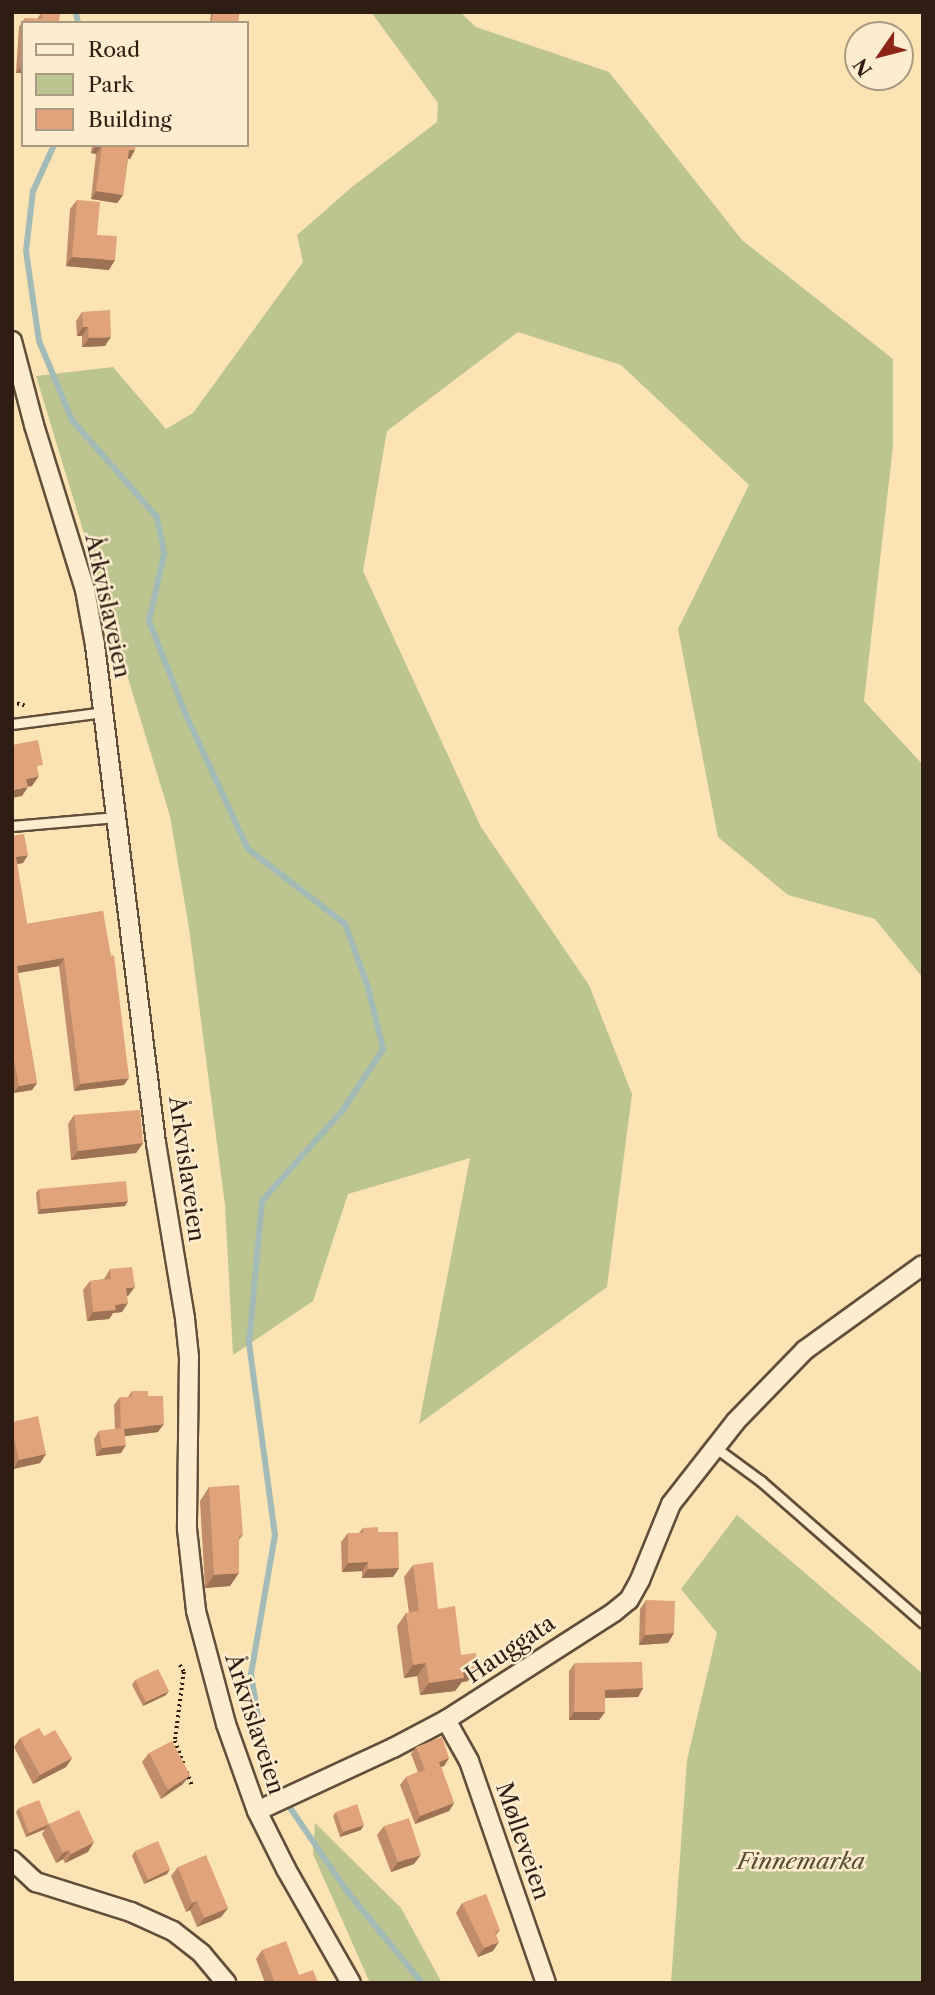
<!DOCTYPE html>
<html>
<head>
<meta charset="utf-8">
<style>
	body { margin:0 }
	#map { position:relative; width:935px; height:1995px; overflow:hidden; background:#fce3b3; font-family:"Libre Caslon Text",serif }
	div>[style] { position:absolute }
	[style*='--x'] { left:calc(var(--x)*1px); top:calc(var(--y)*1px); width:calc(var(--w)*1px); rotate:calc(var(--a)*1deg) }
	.green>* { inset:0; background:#bcc48f }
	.stream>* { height:6px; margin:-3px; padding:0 3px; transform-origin:3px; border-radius:3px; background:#a3bbb7 }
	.path>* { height:3.5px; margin-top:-1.75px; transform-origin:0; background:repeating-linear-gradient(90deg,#2f1d13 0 2px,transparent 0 5.5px) }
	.roads { filter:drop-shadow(2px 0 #624e3b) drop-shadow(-2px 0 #624e3b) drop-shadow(0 2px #624e3b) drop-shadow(0 -2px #624e3b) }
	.lane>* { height:9px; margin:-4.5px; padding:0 4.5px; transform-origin:4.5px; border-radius:4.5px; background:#fdedce }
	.street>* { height:18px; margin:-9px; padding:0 9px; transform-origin:9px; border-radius:9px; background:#fdedce }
	.wall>* { inset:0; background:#c18c69 }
	.shaded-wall>* { inset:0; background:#9d7255 }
	.building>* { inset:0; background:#e0a37a }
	span { translate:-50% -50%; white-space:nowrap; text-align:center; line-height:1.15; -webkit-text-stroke:5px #fdedce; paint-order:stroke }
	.street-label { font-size:23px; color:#2f1d13 }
	.park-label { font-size:23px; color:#594f38; font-style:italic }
	.frame { position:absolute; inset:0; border:14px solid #2f1d13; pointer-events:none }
	.legend { position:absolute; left:21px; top:21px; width:228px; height:126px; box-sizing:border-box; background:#fdedce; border:2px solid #ab9a83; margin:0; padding:9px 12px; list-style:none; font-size:21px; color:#2f1d13 }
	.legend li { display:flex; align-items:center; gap:14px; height:35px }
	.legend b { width:35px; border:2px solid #ab9a83 }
	.north { position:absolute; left:844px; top:21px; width:70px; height:70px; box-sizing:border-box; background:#fdedce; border:2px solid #ab9a83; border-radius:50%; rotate:235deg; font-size:19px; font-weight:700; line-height:28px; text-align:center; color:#2f1d13 }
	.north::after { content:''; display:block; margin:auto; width:24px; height:32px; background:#8f2418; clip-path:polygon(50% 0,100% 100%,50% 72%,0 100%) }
</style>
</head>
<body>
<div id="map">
	<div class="green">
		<div style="clip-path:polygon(371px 12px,460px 12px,476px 27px,609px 72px,742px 240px,893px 359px,893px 446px,864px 701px,923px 765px,923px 978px,875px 919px,788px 895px,718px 837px,678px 629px,749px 485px,621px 365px,518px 332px,387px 431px,363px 571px,481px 827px,589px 985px,632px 1094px,607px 1287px,419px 1424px,470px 1158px,348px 1194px,313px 1301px,233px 1355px,225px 1205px,189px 928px,170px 816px,36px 376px,113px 367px,166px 429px,193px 413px,303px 262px,297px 235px,352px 187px,437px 122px,438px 103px)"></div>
		<div style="clip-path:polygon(737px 1515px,923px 1674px,923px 1983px,671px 1983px,687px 1760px,717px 1633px,681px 1589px)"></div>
		<div style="clip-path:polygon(315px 1823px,401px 1908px,442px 1983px,370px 1983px,313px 1854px)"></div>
	</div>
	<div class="stream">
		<div style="--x:76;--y:12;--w:11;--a:80"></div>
		<div style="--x:54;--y:145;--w:51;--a:114.5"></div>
		<div style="--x:33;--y:191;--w:60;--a:96.7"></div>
		<div style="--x:26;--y:251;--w:91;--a:81.8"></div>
		<div style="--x:39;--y:341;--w:86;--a:67.3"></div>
		<div style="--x:72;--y:420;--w:129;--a:48.8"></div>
		<div style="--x:157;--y:517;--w:38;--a:79"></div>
		<div style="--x:164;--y:554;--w:69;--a:102.6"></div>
		<div style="--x:149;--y:621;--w:101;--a:68.5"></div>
		<div style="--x:186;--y:715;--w:148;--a:65.2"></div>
		<div style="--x:248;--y:849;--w:123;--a:37.7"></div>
		<div style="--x:345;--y:924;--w:67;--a:69.9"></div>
		<div style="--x:368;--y:987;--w:64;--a:76.4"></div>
		<div style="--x:383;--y:1049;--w:73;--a:123.3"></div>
		<div style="--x:343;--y:1110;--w:122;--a:131.7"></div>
		<div style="--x:262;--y:1201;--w:143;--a:95.2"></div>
		<div style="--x:249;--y:1343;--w:194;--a:82.3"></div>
		<div style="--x:275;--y:1535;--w:141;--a:99.8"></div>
		<div style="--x:251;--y:1674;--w:101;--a:80.9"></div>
		<div style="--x:267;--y:1774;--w:140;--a:55.7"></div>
		<div style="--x:346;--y:1890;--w:120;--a:50.7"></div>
	</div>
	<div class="path">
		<div style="--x:12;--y:702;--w:16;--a:15"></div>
		<div style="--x:180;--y:1665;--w:8;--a:60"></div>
		<div style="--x:184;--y:1672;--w:70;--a:97.4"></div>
		<div style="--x:175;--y:1741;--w:26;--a:69"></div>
		<div style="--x:187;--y:1772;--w:15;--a:70"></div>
	</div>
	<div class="roads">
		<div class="lane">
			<div style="--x:12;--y:724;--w:94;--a:-7.4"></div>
			<div style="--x:12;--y:826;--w:105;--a:-4.9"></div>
			<div style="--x:716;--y:1448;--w:56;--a:36.3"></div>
			<div style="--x:761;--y:1481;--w:215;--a:41.2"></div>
		</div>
		<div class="street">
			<div style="--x:12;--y:341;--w:87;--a:75.3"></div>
			<div style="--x:34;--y:425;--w:173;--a:72.8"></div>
			<div style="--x:85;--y:590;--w:56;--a:79.7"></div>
			<div style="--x:95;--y:645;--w:502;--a:83.02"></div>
			<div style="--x:156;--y:1143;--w:178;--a:80.6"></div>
			<div style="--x:185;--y:1319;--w:38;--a:84"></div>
			<div style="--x:189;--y:1357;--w:172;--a:90.7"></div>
			<div style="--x:187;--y:1529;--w:82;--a:83.7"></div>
			<div style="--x:196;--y:1611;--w:117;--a:75.1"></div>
			<div style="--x:226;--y:1724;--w:92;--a:70.4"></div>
			<div style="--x:257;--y:1811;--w:65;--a:63.4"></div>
			<div style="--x:286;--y:1869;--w:131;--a:60.3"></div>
			<div style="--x:446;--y:1720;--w:47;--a:60.7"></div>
			<div style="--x:469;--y:1761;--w:235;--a:70.9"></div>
			<div style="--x:257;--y:1811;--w:150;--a:-24.9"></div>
			<div style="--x:393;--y:1748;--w:60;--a:-27.8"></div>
			<div style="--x:446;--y:1720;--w:200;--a:-32.7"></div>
			<div style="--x:614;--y:1612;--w:19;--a:-39"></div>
			<div style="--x:629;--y:1600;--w:23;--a:-61"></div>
			<div style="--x:640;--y:1580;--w:82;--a:-67.8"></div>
			<div style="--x:671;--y:1504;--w:105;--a:-51.9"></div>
			<div style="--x:736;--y:1421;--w:99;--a:-45.8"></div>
			<div style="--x:805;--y:1350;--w:145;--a:-35.8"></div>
			<div style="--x:12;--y:1860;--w:33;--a:43"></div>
			<div style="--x:36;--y:1882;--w:100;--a:17.5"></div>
			<div style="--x:131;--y:1912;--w:46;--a:24.3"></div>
			<div style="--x:173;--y:1931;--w:37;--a:38"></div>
			<div style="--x:202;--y:1954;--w:38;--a:50"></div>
		</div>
	</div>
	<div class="wall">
		<div style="clip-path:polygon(42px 12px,59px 23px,23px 23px,23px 73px,16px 73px,19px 27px,25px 18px,37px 19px)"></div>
		<div style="clip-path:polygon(211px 12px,239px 12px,238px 23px,210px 23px)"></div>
		<div style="clip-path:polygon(92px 145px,136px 145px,130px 159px,128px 158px,123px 195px,117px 203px,91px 199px,96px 154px,91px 153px)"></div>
		<div style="clip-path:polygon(77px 200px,97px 235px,109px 270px,66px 266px,70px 209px)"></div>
		<div style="clip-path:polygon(82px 312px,105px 346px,82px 347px,82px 336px,77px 336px,76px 321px)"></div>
		<div style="clip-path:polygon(12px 836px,23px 863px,17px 864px,27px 924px,103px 911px,124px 1085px,74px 1091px,59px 966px,18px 973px,37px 1083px,32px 1090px,13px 1093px,12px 1088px)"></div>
		<div style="clip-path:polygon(74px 1115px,143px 1143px,136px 1153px,71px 1160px,68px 1124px)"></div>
		<div style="clip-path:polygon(39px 1189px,125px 1206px,38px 1214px,36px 1193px)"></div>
		<div style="clip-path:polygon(110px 1269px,128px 1296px,127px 1296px,122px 1312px,113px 1313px,109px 1319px,87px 1321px,83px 1290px,90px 1281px,104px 1279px)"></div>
		<div style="clip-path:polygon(132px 1391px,148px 1396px,158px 1432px,125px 1436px,121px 1453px,96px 1456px,94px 1439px,99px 1431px,115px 1429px,114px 1405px,120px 1397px,128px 1397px)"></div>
		<div style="clip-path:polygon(12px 1422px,46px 1454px,40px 1463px,13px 1469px)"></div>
		<div style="clip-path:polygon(209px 1487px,243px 1535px,239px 1540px,230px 1586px,205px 1588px,200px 1501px)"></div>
		<div style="clip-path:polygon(363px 1528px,378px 1532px,399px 1568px,393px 1577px,362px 1578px,362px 1571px,342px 1572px,341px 1542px,348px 1533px,359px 1533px)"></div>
		<div style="clip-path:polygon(413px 1565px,438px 1609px,461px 1655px,468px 1681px,462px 1682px,455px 1691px,420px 1695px,417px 1676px,404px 1678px,397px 1626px,406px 1613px,409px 1613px,404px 1577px)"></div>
		<div style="clip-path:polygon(646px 1600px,674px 1633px,668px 1643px,639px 1645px,640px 1609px)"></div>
		<div style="clip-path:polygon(575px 1663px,643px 1688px,638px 1697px,605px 1698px,605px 1712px,599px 1720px,569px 1720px,569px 1671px)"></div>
		<div style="clip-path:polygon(135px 1680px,166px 1695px,143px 1706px,132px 1685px)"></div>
		<div style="clip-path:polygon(44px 1736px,72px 1758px,66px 1767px,33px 1784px,14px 1747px,20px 1738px)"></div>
		<div style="clip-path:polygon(416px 1747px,449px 1758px,444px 1766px,441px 1767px,454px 1803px,449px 1811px,415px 1824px,400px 1785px,406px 1777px,418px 1772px,411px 1754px)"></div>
		<div style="clip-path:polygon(149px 1753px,183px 1784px,161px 1799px,142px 1762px)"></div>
		<div style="clip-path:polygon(19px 1808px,49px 1824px,88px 1852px,65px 1863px,63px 1859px,56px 1863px,42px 1834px,45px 1829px,26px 1837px,16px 1812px)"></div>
		<div style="clip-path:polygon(336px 1812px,361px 1830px,340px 1837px,333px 1816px)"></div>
		<div style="clip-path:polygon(384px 1826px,414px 1864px,391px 1872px,377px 1835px)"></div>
		<div style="clip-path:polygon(135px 1851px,167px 1874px,144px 1884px,132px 1856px)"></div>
		<div style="clip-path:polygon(178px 1867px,228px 1908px,221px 1917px,197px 1927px,190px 1910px,186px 1912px,171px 1876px)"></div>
		<div style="clip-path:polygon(462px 1903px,500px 1930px,496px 1935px,493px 1951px,478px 1957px,456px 1913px)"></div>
		<div style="clip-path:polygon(262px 1950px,299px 1975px,318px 1983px,265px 1983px,256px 1959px)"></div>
	</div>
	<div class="shaded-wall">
		<div style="clip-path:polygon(23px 64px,23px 73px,16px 73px)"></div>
		<div style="clip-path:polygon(96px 145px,102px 146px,96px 154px,91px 153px)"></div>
		<div style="clip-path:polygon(129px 150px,135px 150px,130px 159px,123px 158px)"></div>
		<div style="clip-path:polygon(96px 191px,123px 195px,117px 203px,91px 199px)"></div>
		<div style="clip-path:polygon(72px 257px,115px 260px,109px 270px,66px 266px)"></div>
		<div style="clip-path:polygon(83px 327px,88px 327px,82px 336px,77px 336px)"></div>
		<div style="clip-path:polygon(111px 337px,105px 346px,82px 347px,89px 338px)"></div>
		<div style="clip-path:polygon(39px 776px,32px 786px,20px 788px,26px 779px)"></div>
		<div style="clip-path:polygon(28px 787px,22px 796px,12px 798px,12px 790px)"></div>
		<div style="clip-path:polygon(28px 855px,23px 863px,12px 865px,16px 857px)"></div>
		<div style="clip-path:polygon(64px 958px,59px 966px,12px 974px,17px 966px)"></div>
		<div style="clip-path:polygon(129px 1078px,124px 1085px,74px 1091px,80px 1084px)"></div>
		<div style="clip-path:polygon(37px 1083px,32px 1090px,13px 1093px,19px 1086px)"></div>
		<div style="clip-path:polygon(143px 1143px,136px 1153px,71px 1160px,78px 1151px)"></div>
		<div style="clip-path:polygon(128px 1201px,125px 1206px,38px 1214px,41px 1209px)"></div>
		<div style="clip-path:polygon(135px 1287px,128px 1296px,120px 1297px,126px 1288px)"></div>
		<div style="clip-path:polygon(128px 1303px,122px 1312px,113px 1313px,109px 1319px,87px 1321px,93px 1312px,115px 1305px)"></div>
		<div style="clip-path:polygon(164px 1424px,158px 1432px,118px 1437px,124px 1429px)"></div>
		<div style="clip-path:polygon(126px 1445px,121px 1453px,96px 1456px,102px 1448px)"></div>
		<div style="clip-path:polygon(46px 1454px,40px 1463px,13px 1469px,19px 1460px)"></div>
		<div style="clip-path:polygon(368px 1562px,362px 1571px,342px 1572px,348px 1563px)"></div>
		<div style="clip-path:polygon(399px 1568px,393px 1577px,362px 1578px,368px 1569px)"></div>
		<div style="clip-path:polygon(239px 1573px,230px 1586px,205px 1588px,214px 1575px)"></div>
		<div style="clip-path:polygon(674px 1633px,668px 1643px,639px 1645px,645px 1635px)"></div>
		<div style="clip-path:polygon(426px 1663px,417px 1676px,404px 1678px,413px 1665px)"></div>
		<div style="clip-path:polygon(477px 1669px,468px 1681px,462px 1682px,455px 1691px,420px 1695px,429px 1683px,463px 1670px)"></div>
		<div style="clip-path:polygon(643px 1688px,638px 1697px,599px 1698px,605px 1690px)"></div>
		<div style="clip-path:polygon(169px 1691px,166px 1695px,143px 1706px,146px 1702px)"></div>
		<div style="clip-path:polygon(574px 1712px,605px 1712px,599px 1720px,569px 1720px)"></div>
		<div style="clip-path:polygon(72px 1758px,66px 1767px,33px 1784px,40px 1775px)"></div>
		<div style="clip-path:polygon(449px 1758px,444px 1766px,434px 1769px,439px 1762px)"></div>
		<div style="clip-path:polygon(190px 1775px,183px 1784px,161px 1799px,168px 1790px)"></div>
		<div style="clip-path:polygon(454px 1803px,449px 1811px,415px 1824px,420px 1816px)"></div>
		<div style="clip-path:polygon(48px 1825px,45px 1829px,26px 1837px,29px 1833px)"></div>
		<div style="clip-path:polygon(364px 1825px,361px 1830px,340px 1837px,343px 1832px)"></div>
		<div style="clip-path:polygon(94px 1842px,88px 1852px,65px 1863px,71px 1854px)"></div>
		<div style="clip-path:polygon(69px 1850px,63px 1859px,56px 1863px,63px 1853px)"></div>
		<div style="clip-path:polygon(421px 1855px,414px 1864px,391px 1872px,398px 1862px)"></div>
		<div style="clip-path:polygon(170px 1869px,167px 1874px,144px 1884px,148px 1880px)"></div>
		<div style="clip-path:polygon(197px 1901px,190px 1910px,186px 1912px,192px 1903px)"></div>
		<div style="clip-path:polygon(228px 1908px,221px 1917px,197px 1927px,204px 1918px)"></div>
		<div style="clip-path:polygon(499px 1942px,493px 1951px,478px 1957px,484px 1948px)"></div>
	</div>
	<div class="building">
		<div style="clip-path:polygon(42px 12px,60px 13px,59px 23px,25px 23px,25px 18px,42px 19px)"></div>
		<div style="clip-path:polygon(213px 12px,239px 12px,238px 23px,212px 23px)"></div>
		<div style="clip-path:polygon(97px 145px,136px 145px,135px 150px,129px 150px,123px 195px,96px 191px,102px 146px)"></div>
		<div style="clip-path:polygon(77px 200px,100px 202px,97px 235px,117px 236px,115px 260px,72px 257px)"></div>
		<div style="clip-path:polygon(110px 310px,111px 337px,89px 338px,88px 327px,83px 327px,82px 312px)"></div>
		<div style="clip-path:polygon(38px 740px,43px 765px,37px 766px,39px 776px,26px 779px,28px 787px,12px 790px,12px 745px)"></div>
		<div style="clip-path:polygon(24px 834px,28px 855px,16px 857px,27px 924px,103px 911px,111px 956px,114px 955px,129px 1078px,80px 1084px,64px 958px,17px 966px,37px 1083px,19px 1086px,12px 1049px,12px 836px)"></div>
		<div style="clip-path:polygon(140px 1110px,143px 1143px,78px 1151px,74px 1115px)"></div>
		<div style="clip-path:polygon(126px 1181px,128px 1201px,41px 1209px,39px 1189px)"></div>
		<div style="clip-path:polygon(132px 1267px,135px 1287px,126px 1288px,128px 1303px,115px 1305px,116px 1310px,93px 1312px,90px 1281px,111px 1279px,110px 1269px)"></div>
		<div style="clip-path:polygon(132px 1391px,148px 1391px,148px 1396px,163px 1396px,164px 1424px,124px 1429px,126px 1445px,102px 1448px,99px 1431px,121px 1428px,120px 1397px,132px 1397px)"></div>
		<div style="clip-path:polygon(38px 1416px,46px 1454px,19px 1460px,12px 1429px,12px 1422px)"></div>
		<div style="clip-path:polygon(239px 1485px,243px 1535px,239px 1535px,239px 1573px,214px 1575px,209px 1487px)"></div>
		<div style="clip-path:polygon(378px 1527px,378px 1532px,398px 1532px,399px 1568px,368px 1569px,368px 1562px,348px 1563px,348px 1533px,363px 1533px,363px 1528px)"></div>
		<div style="clip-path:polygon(433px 1562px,438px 1609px,455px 1606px,461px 1655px,476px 1653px,477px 1669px,463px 1670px,464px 1678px,429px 1683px,426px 1663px,413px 1665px,406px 1613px,419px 1611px,413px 1565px)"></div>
		<div style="clip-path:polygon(646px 1600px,675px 1601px,674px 1633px,645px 1635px)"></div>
		<div style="clip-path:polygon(642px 1662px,643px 1688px,605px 1690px,605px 1712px,574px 1712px,575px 1663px)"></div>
		<div style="clip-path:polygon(158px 1669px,169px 1691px,146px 1702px,135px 1680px)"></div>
		<div style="clip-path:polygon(39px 1728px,44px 1736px,55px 1730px,72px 1758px,40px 1775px,20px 1738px)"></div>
		<div style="clip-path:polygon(442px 1737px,449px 1758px,439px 1762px,454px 1803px,420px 1816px,406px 1777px,425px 1770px,416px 1747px)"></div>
		<div style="clip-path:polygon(172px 1741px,190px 1775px,168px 1790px,149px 1753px)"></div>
		<div style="clip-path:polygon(39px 1800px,49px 1824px,29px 1833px,19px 1808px)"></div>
		<div style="clip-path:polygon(357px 1804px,364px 1825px,343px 1832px,336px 1812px)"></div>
		<div style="clip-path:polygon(79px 1810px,94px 1842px,71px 1854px,69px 1850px,63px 1853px,49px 1824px)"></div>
		<div style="clip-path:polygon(409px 1818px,421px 1855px,398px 1862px,384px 1826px)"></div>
		<div style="clip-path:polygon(158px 1841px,170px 1869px,148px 1880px,135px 1851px)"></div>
		<div style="clip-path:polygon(206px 1855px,228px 1908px,204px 1918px,197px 1901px,192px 1903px,178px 1867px)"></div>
		<div style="clip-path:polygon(486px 1894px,500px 1930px,495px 1932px,499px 1942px,484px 1948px,462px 1903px)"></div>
		<div style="clip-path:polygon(286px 1941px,299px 1975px,313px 1970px,318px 1983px,275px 1983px,262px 1950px)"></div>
	</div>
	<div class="street-label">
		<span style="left:108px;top:606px;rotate:78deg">Årkvislaveien</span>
		<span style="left:187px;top:1169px;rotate:82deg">Årkvislaveien</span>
		<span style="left:510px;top:1649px;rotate:-34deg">Hauggata</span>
		<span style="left:255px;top:1724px;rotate:72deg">Årkvislaveien</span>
		<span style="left:523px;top:1841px;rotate:71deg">Mølleveien</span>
	</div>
	<div class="park-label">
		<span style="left:801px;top:1861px">Finnemarka</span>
	</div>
	<div class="frame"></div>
	<ul class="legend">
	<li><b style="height:9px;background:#fdedce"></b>Road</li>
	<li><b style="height:19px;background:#bcc48f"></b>Park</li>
	<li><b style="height:19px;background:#e0a37a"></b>Building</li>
	</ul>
	<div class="north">N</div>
</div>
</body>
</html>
